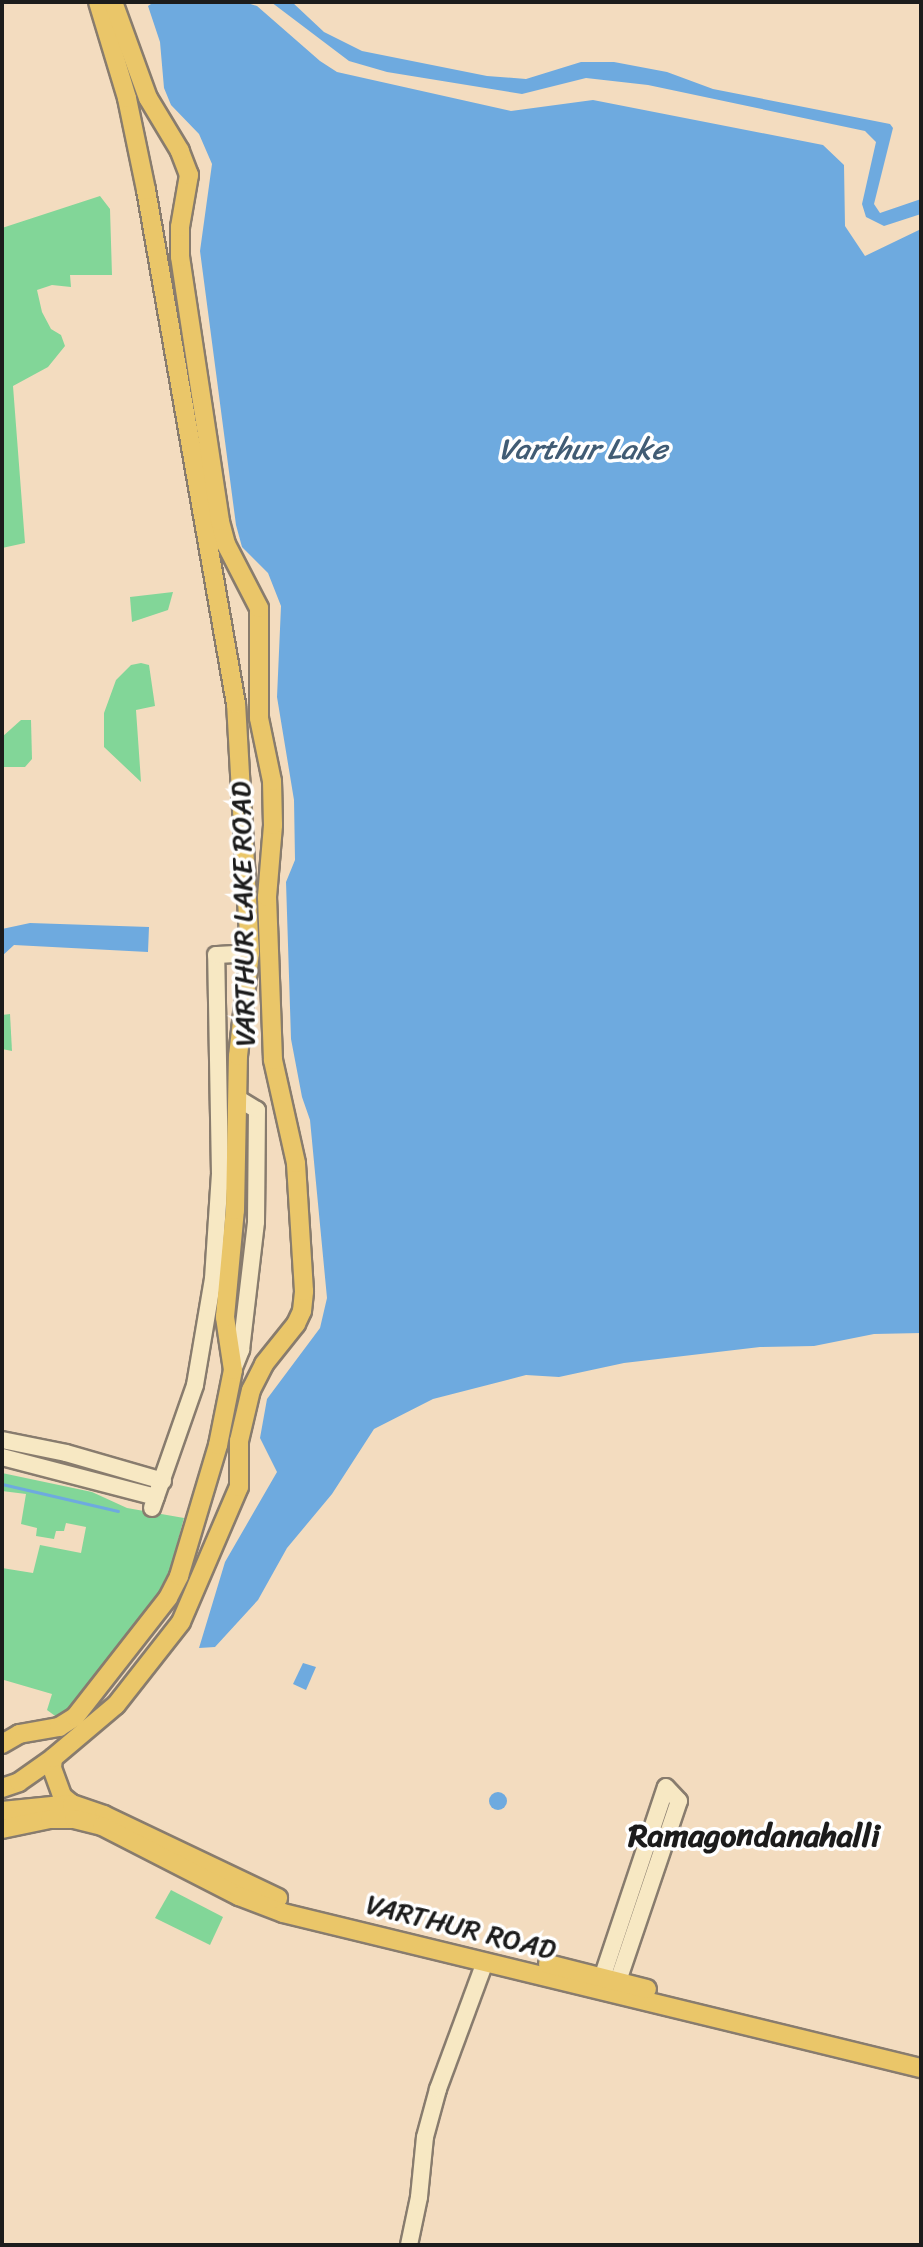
<!DOCTYPE html>
<html>
<head>
<meta charset="utf-8">
<style>
	body { margin:0 }
	#map { position:relative; width:923px; height:2247px; overflow:hidden; background:#f3dcbf; font-family:Sriracha,sans-serif }
	div>[style] { position:absolute }
	[style*='--x'] { left:calc(var(--x)*1px); top:calc(var(--y)*1px); width:calc(var(--w)*1px); rotate:calc(var(--a)*1deg) }
	.green>* { inset:0; background:#82d698 }
	.water>* { inset:0; background:#6eaadf }
	.round { border-radius:50% }
	.stream>* { height:3px; margin:-1.5px; padding:0 1.5px; transform-origin:1.5px; border-radius:1.5px; background:#6eaadf }
	.roads { filter:drop-shadow(2px 0 #887c6e) drop-shadow(-2px 0 #887c6e) drop-shadow(0 2px #887c6e) drop-shadow(0 -2px #887c6e) }
	.secondary>* { height:16px; margin:-8px; padding:0 8px; transform-origin:8px; border-radius:8px; background:#f7e8c3 }
	.primary>* { height:18px; margin:-9px; padding:0 9px; transform-origin:9px; border-radius:9px; background:#eac669 }
	span { translate:-50% -50%; white-space:nowrap; text-align:center; line-height:1.15; -webkit-text-stroke:7px #fff; paint-order:stroke }
	.street-label { font-size:28px; color:#1c1c1c }
	.water-label { font-size:30px; color:#415c74; font-style:italic }
	.quarter-label { font-size:32px; color:#1c1c1c; font-weight:700 }
	.frame { position:absolute; inset:0; border:4px solid #1c1c1c; pointer-events:none }
</style>
</head>
<body>
<div id="map">
	<div class="green">
		<div style="clip-path:polygon(100px 196px,110px 209px,112px 275px,70px 275px,71px 287px,52px 285px,37px 290px,42px 312px,51px 329px,61px 335px,65px 346px,48px 367px,13px 386px,25px 543px,2px 548px,2px 228px)"></div>
		<div style="clip-path:polygon(173px 592px,168px 610px,132px 622px,130px 597px)"></div>
		<div style="clip-path:polygon(141px 663px,149px 665px,155px 706px,136px 710px,141px 782px,104px 747px,104px 713px,116px 680px,131px 665px)"></div>
		<div style="clip-path:polygon(21px 720px,31px 720px,32px 759px,25px 767px,2px 767px,2px 737px)"></div>
		<div style="clip-path:polygon(10px 1014px,12px 1051px,2px 1049px,2px 1015px)"></div>
		<div style="clip-path:polygon(2px 1473px,92px 1492px,127px 1508px,184px 1518px,167px 1581px,126px 1643px,62px 1721px,47px 1710px,52px 1694px,4px 1680px,2px 1688px,2px 1568px,33px 1573px,40px 1545px,81px 1553px,86px 1527px,66px 1523px,64px 1531px,56px 1531px,54px 1539px,36px 1536px,37px 1528px,21px 1524px,26px 1494px,2px 1491px)"></div>
		<div style="clip-path:polygon(171px 1890px,223px 1917px,210px 1945px,155px 1918px)"></div>
	</div>
	<div class="water">
		<div style="clip-path:polygon(154px 2px,244px 2px,257px 6px,320px 61px,337px 72px,511px 111px,593px 100px,823px 145px,844px 165px,845px 226px,865px 256px,921px 229px,921px 1333px,874px 1334px,814px 1346px,760px 1347px,624px 1363px,559px 1377px,526px 1375px,433px 1399px,374px 1429px,332px 1494px,287px 1548px,258px 1600px,215px 1647px,199px 1648px,225px 1562px,277px 1472px,260px 1438px,267px 1399px,320px 1328px,327px 1298px,310px 1120px,302px 1097px,291px 1039px,286px 882px,295px 860px,294px 800px,277px 697px,281px 606px,268px 573px,242px 547px,236px 525px,200px 251px,212px 164px,199px 134px,171px 105px,164px 88px,160px 42px,148px 6px)"></div>
		<div style="clip-path:polygon(271px 2px,292px 2px,324px 32px,362px 51px,487px 76px,526px 79px,581px 62px,614px 62px,667px 72px,713px 89px,890px 124px,893px 128px,874px 204px,880px 213px,921px 199px,921px 214px,884px 226px,866px 217px,862px 204px,876px 142px,865px 131px,648px 85px,586px 78px,522px 94px,387px 72px,349px 61px)"></div>
		<div style="clip-path:polygon(30px 923px,149px 927px,148px 952px,14px 945px,2px 956px,2px 929px)"></div>
		<div style="clip-path:polygon(303px 1663px,316px 1667px,306px 1690px,293px 1684px)"></div>
		<div class="round" style="left:489px;top:1792px;width:18px;height:18px"></div>
	</div>
	<div class="stream">
		<div style="--x:2;--y:1484;--w:119;--a:13.1"></div>
	</div>
	<div class="roads">
		<div class="secondary">
			<div style="--x:233;--y:1370;--w:22;--a:-68"></div>
			<div style="--x:241;--y:1350;--w:129;--a:-83.3"></div>
			<div style="--x:256;--y:1222;--w:112;--a:-89.5"></div>
			<div style="--x:257;--y:1110;--w:23;--a:-149"></div>
			<div style="--x:2;--y:1440;--w:65;--a:11.5"></div>
			<div style="--x:66;--y:1453;--w:101;--a:16.1"></div>
			<div style="--x:2;--y:1457;--w:159;--a:14.6"></div>
			<div style="--x:152;--y:1508;--w:130;--a:-70.7"></div>
			<div style="--x:195;--y:1385;--w:108;--a:-80.4"></div>
			<div style="--x:213;--y:1279;--w:105;--a:-86.2"></div>
			<div style="--x:220;--y:1174;--w:219;--a:-91"></div>
			<div style="--x:216;--y:955;--w:34;--a:-3"></div>
			<div style="--x:602;--y:1978;--w:201;--a:-71.5"></div>
			<div style="--x:618;--y:1981;--w:190;--a:-71.3"></div>
			<div style="--x:679;--y:1801;--w:19;--a:-133"></div>
			<div style="--x:409;--y:2245;--w:49;--a:-78.2"></div>
			<div style="--x:419;--y:2197;--w:60;--a:-84.3"></div>
			<div style="--x:425;--y:2137;--w:50;--a:-74.8"></div>
			<div style="--x:438;--y:2089;--w:135;--a:-69.7"></div>
		</div>
		<div class="primary">
			<div style="--x:2;--y:1744;--w:20;--a:-30"></div>
			<div style="--x:19;--y:1734;--w:41;--a:-9.9"></div>
			<div style="--x:59;--y:1727;--w:19;--a:-32"></div>
			<div style="--x:75;--y:1717;--w:151;--a:-52"></div>
			<div style="--x:168;--y:1598;--w:25;--a:-63"></div>
			<div style="--x:179;--y:1576;--w:137;--a:-73.4"></div>
			<div style="--x:218;--y:1445;--w:76;--a:-78.7"></div>
			<div style="--x:233;--y:1370;--w:54;--a:-98.6"></div>
			<div style="--x:225;--y:1317;--w:107;--a:-84.7"></div>
			<div style="--x:235;--y:1210;--w:154;--a:-88.9"></div>
			<div style="--x:238;--y:1056;--w:104;--a:-83.4"></div>
			<div style="--x:250;--y:953;--w:249;--a:-93.2"></div>
			<div style="--x:236;--y:704;--w:522;--a:-99.93"></div>
			<div style="--x:146;--y:190;--w:94;--a:-101.7"></div>
			<div style="--x:127;--y:98;--w:100;--a:-106.8"></div>
			<div style="--x:53;--y:1758;--w:10;--a:96"></div>
			<div style="--x:52;--y:1768;--w:30;--a:70"></div>
			<div style="--x:62;--y:1796;--w:13;--a:39"></div>
			<div style="--x:2;--y:1788;--w:18;--a:-19"></div>
			<div style="--x:19;--y:1782;--w:42;--a:-35.2"></div>
			<div style="--x:53;--y:1758;--w:82;--a:-40.1"></div>
			<div style="--x:116;--y:1705;--w:105;--a:-51.9"></div>
			<div style="--x:181;--y:1622;--w:147;--a:-66.8"></div>
			<div style="--x:239;--y:1487;--w:46;--a:-90"></div>
			<div style="--x:239;--y:1441;--w:52;--a:-76.8"></div>
			<div style="--x:251;--y:1390;--w:29;--a:-63"></div>
			<div style="--x:264;--y:1364;--w:51;--a:-51.3"></div>
			<div style="--x:296;--y:1324;--w:14;--a:-65"></div>
			<div style="--x:302;--y:1311;--w:20;--a:-84"></div>
			<div style="--x:304;--y:1291;--w:128;--a:-93.6"></div>
			<div style="--x:296;--y:1163;--w:106;--a:-102.6"></div>
			<div style="--x:273;--y:1060;--w:163;--a:-92.1"></div>
			<div style="--x:267;--y:897;--w:72;--a:-85.2"></div>
			<div style="--x:273;--y:825;--w:44;--a:-91.3"></div>
			<div style="--x:272;--y:781;--w:64;--a:-101.7"></div>
			<div style="--x:259;--y:718;--w:110;--a:-90"></div>
			<div style="--x:259;--y:608;--w:72;--a:-117.3"></div>
			<div style="--x:226;--y:544;--w:24;--a:-105"></div>
			<div style="--x:220;--y:521;--w:267;--a:-98.6"></div>
			<div style="--x:180;--y:257;--w:30;--a:-90"></div>
			<div style="--x:180;--y:227;--w:53;--a:-80.2"></div>
			<div style="--x:189;--y:175;--w:26;--a:-111"></div>
			<div style="--x:180;--y:151;--w:62;--a:-121.1"></div>
			<div style="--x:148;--y:98;--w:102;--a:-110"></div>
			<div style="--x:2;--y:1811;--w:70;--a:-5.7"></div>
			<div style="--x:72;--y:1804;--w:34;--a:19"></div>
			<div style="--x:104;--y:1815;--w:193;--a:25.5"></div>
			<div style="--x:2;--y:1829;--w:49;--a:-11.8"></div>
			<div style="--x:50;--y:1819;--w:24;--a:0"></div>
			<div style="--x:74;--y:1819;--w:29;--a:14"></div>
			<div style="--x:102;--y:1826;--w:154;--a:27.1"></div>
			<div style="--x:239;--y:1896;--w:47;--a:21.1"></div>
			<div style="--x:283;--y:1913;--w:657;--a:13.66"></div>
			<div style="--x:548;--y:1964;--w:102;--a:14.2"></div>
		</div>
	</div>
	<div class="street-label">
		<span style="left:243px;top:914px;rotate:-91deg">VARTHUR LAKE ROAD</span>
		<span style="left:461px;top:1927px;rotate:14deg">VARTHUR ROAD</span>
	</div>
	<div class="water-label">
		<span style="left:583px;top:449px">Varthur Lake</span>
	</div>
	<div class="quarter-label">
		<span style="left:754px;top:1836px">Ramagondanahalli</span>
	</div>
	<div class="frame"></div>
</div>
</body>
</html>
